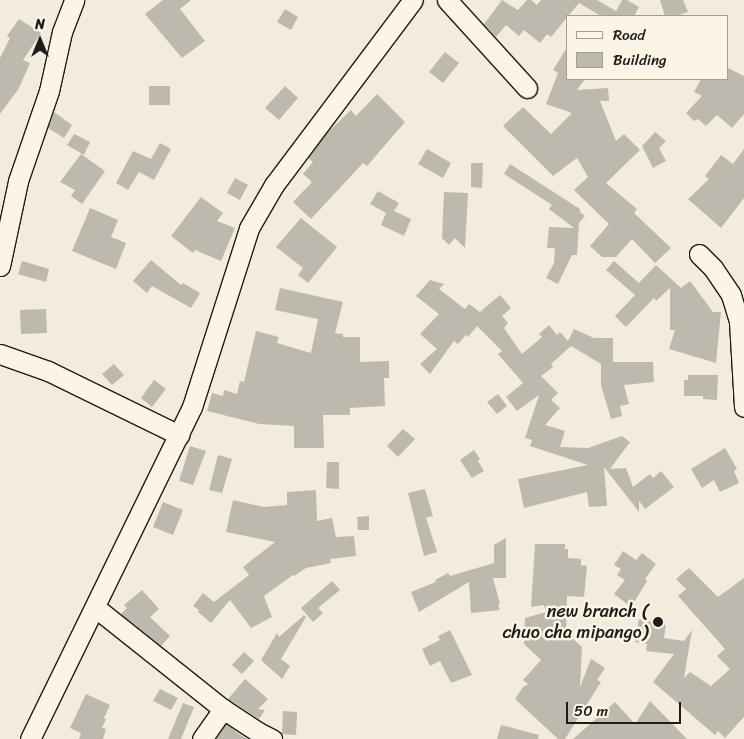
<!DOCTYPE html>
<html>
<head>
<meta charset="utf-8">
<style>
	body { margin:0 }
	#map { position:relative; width:744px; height:739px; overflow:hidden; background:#f3ecdd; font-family:Sriracha,sans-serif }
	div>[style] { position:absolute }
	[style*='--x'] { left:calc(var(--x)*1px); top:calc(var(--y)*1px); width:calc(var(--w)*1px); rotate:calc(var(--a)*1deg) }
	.building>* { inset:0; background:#beb9ae }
	.roads { filter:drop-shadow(1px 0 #1c1c1c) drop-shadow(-1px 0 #1c1c1c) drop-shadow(0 1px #1c1c1c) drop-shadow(0 -1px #1c1c1c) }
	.minor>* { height:19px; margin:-9.5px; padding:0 9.5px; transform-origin:9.5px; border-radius:9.5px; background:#fcf5e5 }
	.dots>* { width:14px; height:14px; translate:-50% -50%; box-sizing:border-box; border:2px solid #fcf5e5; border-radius:50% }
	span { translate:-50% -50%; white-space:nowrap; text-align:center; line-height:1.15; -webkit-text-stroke:5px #fcf5e5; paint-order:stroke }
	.poi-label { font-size:18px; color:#1c1c1c }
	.right { translate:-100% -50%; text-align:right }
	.legend { position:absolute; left:566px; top:15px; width:162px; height:65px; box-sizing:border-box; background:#fcf5e5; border:1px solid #a29e95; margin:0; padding:6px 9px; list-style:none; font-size:15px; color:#1c1c1c }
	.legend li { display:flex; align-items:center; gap:10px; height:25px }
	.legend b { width:25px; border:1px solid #a29e95 }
	.north { position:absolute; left:15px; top:15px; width:50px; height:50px; -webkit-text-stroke:4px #fcf5e5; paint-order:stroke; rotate:0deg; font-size:14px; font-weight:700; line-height:20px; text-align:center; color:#1c1c1c }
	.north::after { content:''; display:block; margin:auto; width:18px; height:22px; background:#1c1c1c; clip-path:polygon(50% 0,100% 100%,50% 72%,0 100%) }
	.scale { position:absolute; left:566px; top:702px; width:115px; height:22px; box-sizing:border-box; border:2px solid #1c1c1c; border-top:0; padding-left:6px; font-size:15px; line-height:18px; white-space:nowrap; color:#1c1c1c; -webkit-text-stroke:4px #fcf5e5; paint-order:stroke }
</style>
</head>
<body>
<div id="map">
	<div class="building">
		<div style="clip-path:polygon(163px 0,191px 0,180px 9px,205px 41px,182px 58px,145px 14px)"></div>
		<div style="clip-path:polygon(502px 0,518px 10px,527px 0,531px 0,537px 5px,541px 0,597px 0,616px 11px,622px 0,627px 0,639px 7px,634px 16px,601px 16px,579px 3px,551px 37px,547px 34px,540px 43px,524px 30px,519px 36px,506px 25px,496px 37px,484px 24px)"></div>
		<div style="clip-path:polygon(660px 0,683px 0,688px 12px,676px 16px,665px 16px)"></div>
		<div style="clip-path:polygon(285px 9px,298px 17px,291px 30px,277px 22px)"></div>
		<div style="clip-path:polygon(19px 19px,41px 33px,23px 60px,30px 63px,19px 88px,0 114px,0 58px,10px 38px,7px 36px)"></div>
		<div style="clip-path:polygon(566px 49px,568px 79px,585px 79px,577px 90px,608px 88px,609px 101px,600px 101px,616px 141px,624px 134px,640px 150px,606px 183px,637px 209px,634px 213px,671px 248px,655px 263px,632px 239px,616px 257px,602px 257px,590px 246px,609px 224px,574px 190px,588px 177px,577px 158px,553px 176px,503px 126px,523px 107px,551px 134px,572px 113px,546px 104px,558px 73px,553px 70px)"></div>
		<div style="clip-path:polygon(445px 52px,459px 63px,443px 83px,429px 72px)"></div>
		<div style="clip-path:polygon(728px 68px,744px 76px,744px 114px,732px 128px,717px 115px,706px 126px,698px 119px,694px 121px,686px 113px,702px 96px,694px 92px,701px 79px,728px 79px)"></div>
		<div style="clip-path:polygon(149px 86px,170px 86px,170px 105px,149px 105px)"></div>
		<div style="clip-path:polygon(285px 86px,298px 98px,279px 120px,265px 108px)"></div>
		<div style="clip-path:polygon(377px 94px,405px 122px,367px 166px,363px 163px,311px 219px,293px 202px,312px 182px,303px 174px,313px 162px,308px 158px,326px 134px,351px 110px,356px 116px)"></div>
		<div style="clip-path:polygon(54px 112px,72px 125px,64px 138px,48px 128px)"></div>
		<div style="clip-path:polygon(655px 132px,666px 141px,659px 148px,666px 161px,653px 168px,642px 146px)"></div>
		<div style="clip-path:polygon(74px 134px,90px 142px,84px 155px,67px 145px)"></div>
		<div style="clip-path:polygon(160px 143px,171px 149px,154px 180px,139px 172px,128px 190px,116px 183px,133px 151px,151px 159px)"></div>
		<div style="clip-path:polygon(427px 149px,451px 163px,443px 178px,418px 164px)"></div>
		<div style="clip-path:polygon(744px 149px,744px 198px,721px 228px,688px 199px,709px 179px,705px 176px,721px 155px,733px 164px)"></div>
		<div style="clip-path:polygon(81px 154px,105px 171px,82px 204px,71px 196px,75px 190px,60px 182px)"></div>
		<div style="clip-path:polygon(471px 163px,483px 163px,482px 188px,471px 187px)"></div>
		<div style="clip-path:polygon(510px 164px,580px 209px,580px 212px,585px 216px,579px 223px,577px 255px,572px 255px,558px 284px,546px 278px,554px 263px,555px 248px,547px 248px,549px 227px,574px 228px,549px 209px,552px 205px,504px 174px)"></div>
		<div style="clip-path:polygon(235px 178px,248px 185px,240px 200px,227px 193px)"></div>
		<div style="clip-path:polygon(378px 191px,399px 203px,394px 211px,411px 219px,404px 236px,381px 225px,386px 213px,370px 204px)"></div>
		<div style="clip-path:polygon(444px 192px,468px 193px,465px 248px,455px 238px,449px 245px,442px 238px)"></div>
		<div style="clip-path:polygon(201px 197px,223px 213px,217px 221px,235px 228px,221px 261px,195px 250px,193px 253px,171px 236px)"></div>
		<div style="clip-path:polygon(90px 208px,118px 220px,111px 237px,126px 243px,116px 269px,72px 251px)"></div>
		<div style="clip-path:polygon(301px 218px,337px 247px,308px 283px,298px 275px,303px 268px,276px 247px)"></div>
		<div style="clip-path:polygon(151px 260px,181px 285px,183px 283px,200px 293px,191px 308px,152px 286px,147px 293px,133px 281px)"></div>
		<div style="clip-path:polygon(22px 261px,49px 269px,46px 282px,18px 274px)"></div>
		<div style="clip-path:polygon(614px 261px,639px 283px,656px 265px,681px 288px,690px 281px,713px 312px,721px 312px,716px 363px,669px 349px,675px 330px,670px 330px,670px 288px,656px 301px,654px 298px,626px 327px,615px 316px,635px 295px,606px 270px)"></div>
		<div style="clip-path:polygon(430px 280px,444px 284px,439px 289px,465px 309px,469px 304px,480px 312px,500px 295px,511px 308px,502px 316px,508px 323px,504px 328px,522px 354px,542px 337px,539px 334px,549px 325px,557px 335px,560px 332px,568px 341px,574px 329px,594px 338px,613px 338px,613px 362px,653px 362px,654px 382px,624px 385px,629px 404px,620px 406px,622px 416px,611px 419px,601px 385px,601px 364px,571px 346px,551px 364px,553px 367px,541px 376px,558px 393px,551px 400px,560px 408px,545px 425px,565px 431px,560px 447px,588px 448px,622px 436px,630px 442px,610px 469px,626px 468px,633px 487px,650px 474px,653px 478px,661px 471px,674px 487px,645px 509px,639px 501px,639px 512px,604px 467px,607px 506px,589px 507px,587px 492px,524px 508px,518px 479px,588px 465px,530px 446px,532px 440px,525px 438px,539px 395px,517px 411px,506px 397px,523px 383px,498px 354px,502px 351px,477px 326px,468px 337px,466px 335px,458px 344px,454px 341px,430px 374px,420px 364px,437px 349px,420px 334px,439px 314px,416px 296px)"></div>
		<div style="clip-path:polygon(280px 288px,343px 302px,335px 333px,343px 334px,343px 337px,360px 337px,360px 362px,389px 361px,389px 378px,384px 378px,385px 406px,350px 408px,350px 415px,323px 415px,324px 448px,294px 448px,294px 426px,259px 424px,207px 411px,212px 393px,223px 396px,224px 390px,237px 394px,240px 381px,244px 382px,256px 331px,279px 337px,277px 343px,311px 353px,318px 319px,275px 310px)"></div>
		<div style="clip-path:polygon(46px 309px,47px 333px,21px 334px,20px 310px)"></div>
		<div style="clip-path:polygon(114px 364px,124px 375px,112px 385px,102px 374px)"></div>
		<div style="clip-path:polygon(688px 375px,718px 375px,717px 400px,703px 399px,703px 396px,684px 396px,684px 380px,688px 380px)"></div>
		<div style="clip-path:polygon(154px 380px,166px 389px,152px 407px,141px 398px)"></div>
		<div style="clip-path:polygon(498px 394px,507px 406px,497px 414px,487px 402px)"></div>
		<div style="clip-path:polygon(403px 429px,415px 439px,398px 457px,387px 446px)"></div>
		<div style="clip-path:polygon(190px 446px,206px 451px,193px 485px,179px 481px)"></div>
		<div style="clip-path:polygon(725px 448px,737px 469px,734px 471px,739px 483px,720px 492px,714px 480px,702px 488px,691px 469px)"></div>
		<div style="clip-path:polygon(474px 450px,480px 459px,478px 461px,484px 471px,472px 478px,460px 460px)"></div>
		<div style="clip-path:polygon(218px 455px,232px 459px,222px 493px,209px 490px)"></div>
		<div style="clip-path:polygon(327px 462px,339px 462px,339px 489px,326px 488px)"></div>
		<div style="clip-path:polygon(425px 489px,433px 516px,426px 518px,437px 552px,424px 556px,408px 493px)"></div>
		<div style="clip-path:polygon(316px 490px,317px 521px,332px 518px,336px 537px,354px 536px,356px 556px,330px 559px,331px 563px,306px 568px,294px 576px,293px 575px,264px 596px,272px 617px,251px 628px,230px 600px,211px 623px,198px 612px,199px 610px,193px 606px,203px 593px,214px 602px,249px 575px,243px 567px,275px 542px,226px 532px,233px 500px,264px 507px,287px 505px,287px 492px)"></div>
		<div style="clip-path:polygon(163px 502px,183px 510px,173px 535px,153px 527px)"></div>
		<div style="clip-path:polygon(369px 516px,369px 530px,358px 530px,357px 517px)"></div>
		<div style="clip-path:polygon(506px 538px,506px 578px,493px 578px,500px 604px,498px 605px,500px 610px,471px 613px,469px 582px,419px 612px,411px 592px,436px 582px,435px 580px,448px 573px,450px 576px,494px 563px,494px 545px)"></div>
		<div style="clip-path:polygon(535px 544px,565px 544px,565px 549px,568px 549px,568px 558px,581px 559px,581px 565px,587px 566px,584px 597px,567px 596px,566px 632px,582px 647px,580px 687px,591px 659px,605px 668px,597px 680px,601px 682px,565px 739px,558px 739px,515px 699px,523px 687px,528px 684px,523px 680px,541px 660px,524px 644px,525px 618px,546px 612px,544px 605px,531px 607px)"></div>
		<div style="clip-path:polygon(623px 551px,636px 560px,642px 553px,656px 564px,645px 579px,647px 581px,631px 607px,614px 594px,625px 580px,617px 575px,621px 569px,614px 565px)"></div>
		<div style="clip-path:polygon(689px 568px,718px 597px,744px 578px,744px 717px,725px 738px,718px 731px,715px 735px,653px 682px,674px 654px,646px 651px,647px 644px,635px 642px,639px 619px,666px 625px,664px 638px,684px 641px,692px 630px,684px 678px,690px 672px,711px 686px,730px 669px,717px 656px,725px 649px,678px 596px,686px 589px,676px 579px)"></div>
		<div style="clip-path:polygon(332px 581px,340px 590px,318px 608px,323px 613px,313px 622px,301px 608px)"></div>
		<div style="clip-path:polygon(142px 590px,159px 609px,150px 617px,170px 636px,161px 646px,121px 614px,127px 608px,124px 605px)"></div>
		<div style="clip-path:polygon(304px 615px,306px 617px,281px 659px,290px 666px,282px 679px,261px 660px,277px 633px,279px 637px)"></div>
		<div style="clip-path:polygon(450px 630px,472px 675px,451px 683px,440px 661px,430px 666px,422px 649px,440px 640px,438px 636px)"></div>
		<div style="clip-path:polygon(244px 652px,254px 661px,242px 674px,232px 665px)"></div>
		<div style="clip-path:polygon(245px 679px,268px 699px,258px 709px,265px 710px,259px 719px,228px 699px)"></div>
		<div style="clip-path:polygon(160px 689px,178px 698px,171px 710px,153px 701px)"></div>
		<div style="clip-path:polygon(86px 694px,110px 705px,104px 718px,106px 719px,102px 728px,106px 729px,103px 739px,79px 739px,81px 733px,70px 728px)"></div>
		<div style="clip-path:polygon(650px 701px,687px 739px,573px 739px,615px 702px,635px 724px)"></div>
		<div style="clip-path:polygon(183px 703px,194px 707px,181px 739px,168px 739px)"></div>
		<div style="clip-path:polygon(283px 711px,297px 712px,296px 735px,282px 734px)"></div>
		<div style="clip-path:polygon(226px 724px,238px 733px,247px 739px,216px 739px)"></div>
		<div style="clip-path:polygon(501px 725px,539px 735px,538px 739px,497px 739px)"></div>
	</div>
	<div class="roads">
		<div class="minor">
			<div style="--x:447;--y:0;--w:119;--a:47.7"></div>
			<div style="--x:699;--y:254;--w:20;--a:45"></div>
			<div style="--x:713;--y:268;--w:32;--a:56"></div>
			<div style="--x:731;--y:295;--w:28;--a:73"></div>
			<div style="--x:739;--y:322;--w:85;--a:86.6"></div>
			<div style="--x:0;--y:266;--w:87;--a:-78"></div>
			<div style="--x:18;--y:181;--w:95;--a:-71"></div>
			<div style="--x:49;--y:91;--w:60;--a:-77.6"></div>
			<div style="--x:62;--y:32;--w:34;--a:-69"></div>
			<div style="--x:0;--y:354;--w:51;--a:19.5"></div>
			<div style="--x:48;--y:371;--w:146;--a:26"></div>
			<div style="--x:96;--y:608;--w:162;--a:38.5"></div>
			<div style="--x:223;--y:709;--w:42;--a:33.3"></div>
			<div style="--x:258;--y:732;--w:16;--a:27"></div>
			<div style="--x:30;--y:739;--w:369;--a:-64"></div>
			<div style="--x:192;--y:407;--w:188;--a:-72.3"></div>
			<div style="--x:249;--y:228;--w:50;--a:-59.8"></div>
			<div style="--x:274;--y:185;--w:231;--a:-53.1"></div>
			<div style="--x:202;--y:739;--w:37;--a:-55"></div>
		</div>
	</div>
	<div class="dots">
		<div style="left:658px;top:622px;background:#1c1c1c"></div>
	</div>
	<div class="poi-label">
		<span class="right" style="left:648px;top:622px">new branch (<br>chuo cha mipango)</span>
	</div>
	<ul class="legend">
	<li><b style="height:6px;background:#fcf5e5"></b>Road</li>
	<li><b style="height:14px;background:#beb9ae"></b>Building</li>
	</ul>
	<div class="north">N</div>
	<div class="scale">50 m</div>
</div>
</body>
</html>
